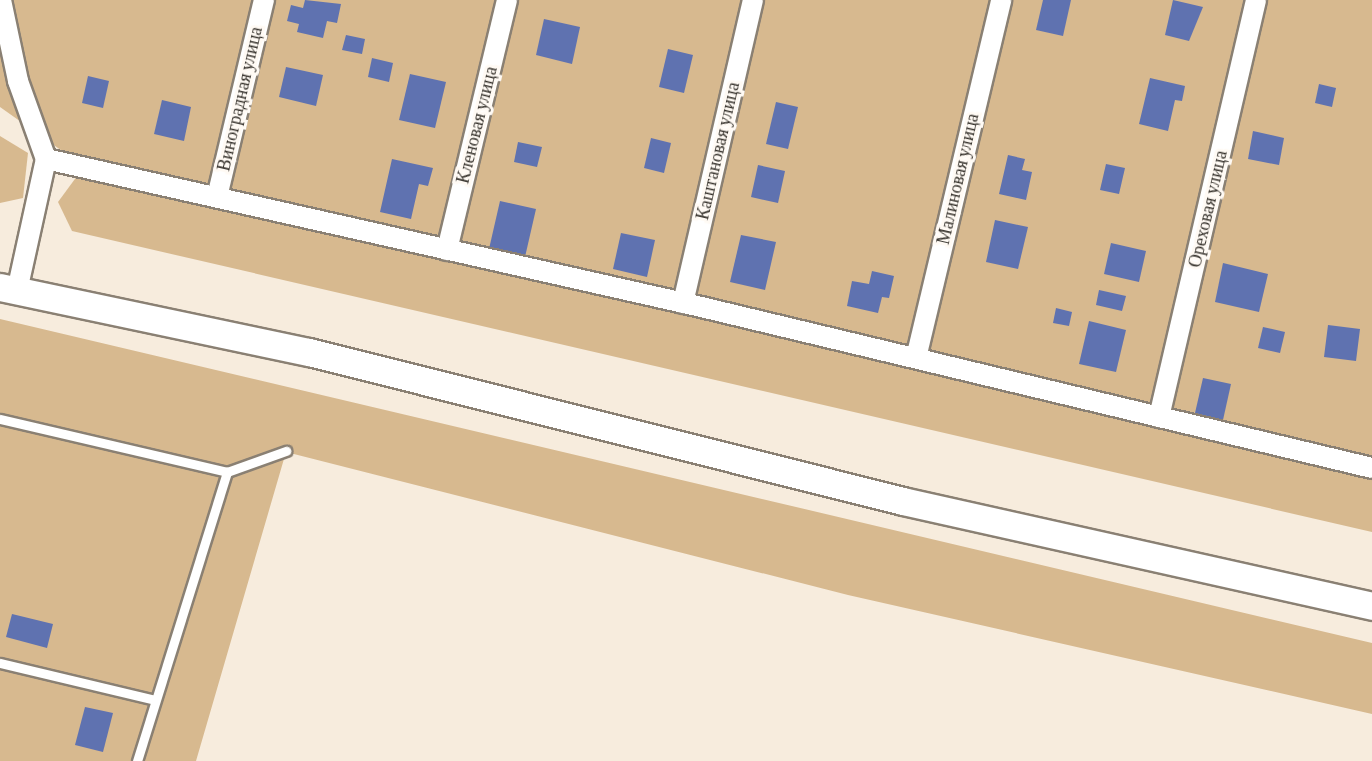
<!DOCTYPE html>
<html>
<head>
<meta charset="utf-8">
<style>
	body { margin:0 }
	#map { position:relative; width:1372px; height:761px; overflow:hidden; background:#f7ecdd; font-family:"Crimson Pro",serif }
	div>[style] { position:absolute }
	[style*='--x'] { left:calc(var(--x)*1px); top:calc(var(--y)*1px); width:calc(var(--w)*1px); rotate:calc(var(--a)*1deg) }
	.green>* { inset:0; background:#d7b98f }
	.building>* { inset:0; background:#5f72b0 }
	.roads { filter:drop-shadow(2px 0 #8a8073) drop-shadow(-2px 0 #8a8073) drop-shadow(0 2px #8a8073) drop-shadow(0 -2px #8a8073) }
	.lane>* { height:9px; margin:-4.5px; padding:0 4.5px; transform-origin:4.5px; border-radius:4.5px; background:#fff }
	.street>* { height:20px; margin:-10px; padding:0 10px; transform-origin:10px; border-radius:10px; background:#fff }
	.secondary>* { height:27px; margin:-13.5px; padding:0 13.5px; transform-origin:13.5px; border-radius:13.5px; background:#fff }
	span { translate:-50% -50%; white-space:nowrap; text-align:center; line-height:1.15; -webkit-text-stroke:6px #fffaf4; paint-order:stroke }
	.street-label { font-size:18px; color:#36322c }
</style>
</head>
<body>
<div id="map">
	<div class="green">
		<div style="clip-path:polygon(0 0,1372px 0,1372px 460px,65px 153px,0 107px)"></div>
		<div style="clip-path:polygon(0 136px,28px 153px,23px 198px,0 203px)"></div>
		<div style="clip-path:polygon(83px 168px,1372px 471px,1372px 532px,72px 231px,58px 202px)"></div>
		<div style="clip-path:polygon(0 319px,1372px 643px,1372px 714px,848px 595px,286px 452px,196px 761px,0 761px)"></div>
	</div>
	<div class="building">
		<div style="clip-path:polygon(305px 0,341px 4px,337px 23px,327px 21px,323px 38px,297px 32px,299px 24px,287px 21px,291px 5px,303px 8px)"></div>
		<div style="clip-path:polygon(1043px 0,1071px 0,1063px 36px,1036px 30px)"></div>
		<div style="clip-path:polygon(1173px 0,1203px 7px,1189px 41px,1165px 35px)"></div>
		<div style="clip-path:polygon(544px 19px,580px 27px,572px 64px,536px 55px)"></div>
		<div style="clip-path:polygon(346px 35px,365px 39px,362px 54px,342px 50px)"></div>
		<div style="clip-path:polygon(668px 49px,693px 55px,684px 93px,659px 87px)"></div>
		<div style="clip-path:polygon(372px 58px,393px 63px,389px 82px,368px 77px)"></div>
		<div style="clip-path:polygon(286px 67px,323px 75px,316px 106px,279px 97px)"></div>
		<div style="clip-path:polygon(410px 74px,446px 82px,435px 128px,399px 120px)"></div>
		<div style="clip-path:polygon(88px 76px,109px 81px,103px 108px,82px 103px)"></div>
		<div style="clip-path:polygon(1150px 78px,1185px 86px,1182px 101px,1175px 100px,1168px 131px,1139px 124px)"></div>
		<div style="clip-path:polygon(1319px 84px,1336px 88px,1332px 107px,1315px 103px)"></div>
		<div style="clip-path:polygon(162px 100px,191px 107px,184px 141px,154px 134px)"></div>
		<div style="clip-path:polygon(776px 102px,798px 107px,788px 149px,766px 144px)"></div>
		<div style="clip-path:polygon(1253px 131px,1284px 138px,1279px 165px,1248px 159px)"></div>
		<div style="clip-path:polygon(651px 138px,671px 143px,664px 173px,644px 168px)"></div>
		<div style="clip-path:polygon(518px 142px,542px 147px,537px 167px,514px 162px)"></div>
		<div style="clip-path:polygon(1008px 155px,1025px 159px,1022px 170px,1032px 172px,1026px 200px,999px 194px)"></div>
		<div style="clip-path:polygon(392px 159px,433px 168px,428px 186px,419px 184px,411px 219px,380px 212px)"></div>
		<div style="clip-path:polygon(1106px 164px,1125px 168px,1119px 194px,1100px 190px)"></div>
		<div style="clip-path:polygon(758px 165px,785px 171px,778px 203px,751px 197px)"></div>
		<div style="clip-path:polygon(500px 201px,536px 209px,525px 257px,489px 249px)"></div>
		<div style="clip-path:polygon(995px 220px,1028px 227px,1018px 269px,986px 262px)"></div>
		<div style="clip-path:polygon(621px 233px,655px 240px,647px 277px,613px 269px)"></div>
		<div style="clip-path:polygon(741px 235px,776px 242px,765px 290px,730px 282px)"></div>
		<div style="clip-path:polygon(1111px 243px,1146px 251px,1139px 282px,1104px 274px)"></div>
		<div style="clip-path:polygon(1223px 263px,1268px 274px,1259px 312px,1215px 302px)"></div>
		<div style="clip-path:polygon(872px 271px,894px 276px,889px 298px,882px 297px,878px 313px,847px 306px,852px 281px,869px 284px)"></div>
		<div style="clip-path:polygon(1099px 290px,1126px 296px,1122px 311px,1096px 305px)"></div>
		<div style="clip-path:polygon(1056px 308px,1072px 312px,1069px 326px,1053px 323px)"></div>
		<div style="clip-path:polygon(1089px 321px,1126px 330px,1116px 372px,1079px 364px)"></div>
		<div style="clip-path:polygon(1328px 325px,1360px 329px,1356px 361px,1324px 357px)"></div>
		<div style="clip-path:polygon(1263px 327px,1285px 332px,1280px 353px,1258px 348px)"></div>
		<div style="clip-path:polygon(1203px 378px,1231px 384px,1223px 420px,1195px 413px)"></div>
		<div style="clip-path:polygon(12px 614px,53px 624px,47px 648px,6px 637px)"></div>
		<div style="clip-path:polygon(85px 707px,113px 713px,103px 752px,75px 745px)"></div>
	</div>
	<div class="roads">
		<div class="lane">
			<div style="--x:0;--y:419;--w:233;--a:13.1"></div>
			<div style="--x:0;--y:663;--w:159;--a:13.4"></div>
			<div style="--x:137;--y:761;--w:303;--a:-72.7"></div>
			<div style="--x:227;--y:472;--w:63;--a:-19.6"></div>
		</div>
		<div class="street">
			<div style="--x:1;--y:0;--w:83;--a:78.1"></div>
			<div style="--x:18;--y:81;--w:83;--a:70.3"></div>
			<div style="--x:46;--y:159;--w:135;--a:102.4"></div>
			<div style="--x:46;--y:159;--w:663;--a:12.72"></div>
			<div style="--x:693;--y:305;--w:698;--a:13.5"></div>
			<div style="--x:217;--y:197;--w:203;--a:-76.6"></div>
			<div style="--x:447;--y:250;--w:257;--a:-76.5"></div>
			<div style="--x:683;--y:303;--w:311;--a:-77"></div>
			<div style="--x:916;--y:358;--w:368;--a:-76.6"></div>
			<div style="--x:1159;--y:417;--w:428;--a:-76.9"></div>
		</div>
		<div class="secondary">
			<div style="--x:0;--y:287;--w:316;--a:11.9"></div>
			<div style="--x:309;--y:352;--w:612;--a:14.08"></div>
			<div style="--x:903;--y:501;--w:481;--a:12.6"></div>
		</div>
	</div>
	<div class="street-label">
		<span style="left:240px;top:99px;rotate:-77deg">Виноградная улица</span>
		<span style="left:477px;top:125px;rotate:-76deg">Кленовая улица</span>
		<span style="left:718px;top:151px;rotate:-77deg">Каштановая улица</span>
		<span style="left:958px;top:179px;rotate:-77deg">Малиновая улица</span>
		<span style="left:1208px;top:209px;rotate:-77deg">Ореховая улица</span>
	</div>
</div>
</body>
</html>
